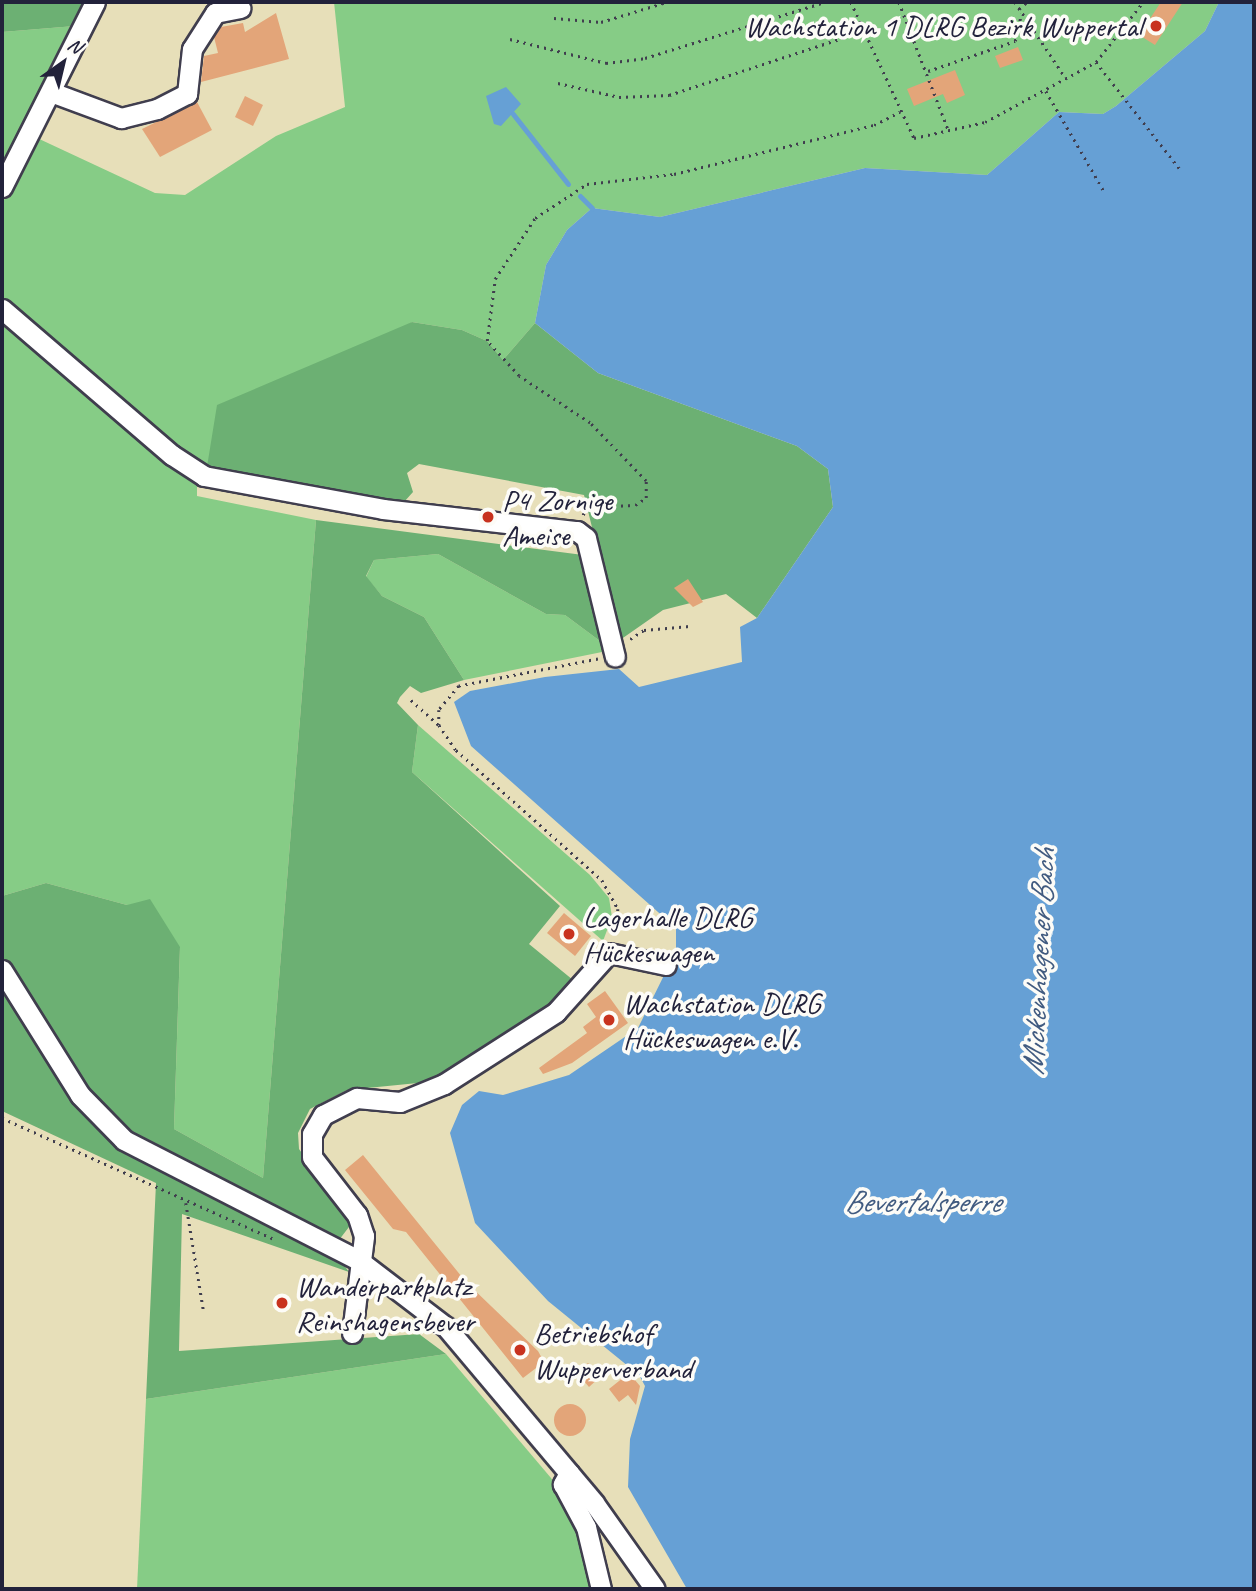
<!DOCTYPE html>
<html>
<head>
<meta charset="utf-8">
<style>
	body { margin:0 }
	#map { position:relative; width:1256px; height:1591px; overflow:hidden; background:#e7dfb9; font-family:Caveat,sans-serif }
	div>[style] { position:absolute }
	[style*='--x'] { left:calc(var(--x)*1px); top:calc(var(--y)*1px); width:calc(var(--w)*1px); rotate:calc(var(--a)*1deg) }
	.green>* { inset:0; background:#86cc86 }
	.forest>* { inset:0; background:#6cb073 }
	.water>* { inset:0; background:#66a0d5 }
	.stream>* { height:5px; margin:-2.5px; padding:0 2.5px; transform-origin:2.5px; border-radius:2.5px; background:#66a0d5 }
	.building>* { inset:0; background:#e3a579 }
	.round { border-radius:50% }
	.path>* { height:2.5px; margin-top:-1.25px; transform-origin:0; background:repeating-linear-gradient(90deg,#403e4e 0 2px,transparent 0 7px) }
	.roads { filter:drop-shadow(2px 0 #403e4e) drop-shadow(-2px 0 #403e4e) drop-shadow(0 2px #403e4e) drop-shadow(0 -2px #403e4e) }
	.minor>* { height:19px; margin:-9.5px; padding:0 9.5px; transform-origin:9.5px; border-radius:9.5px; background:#fff }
	.dots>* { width:19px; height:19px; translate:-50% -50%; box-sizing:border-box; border:4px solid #fdfcf7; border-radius:50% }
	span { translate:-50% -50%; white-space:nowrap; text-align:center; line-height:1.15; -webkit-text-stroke:7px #fdfcf7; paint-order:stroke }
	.poi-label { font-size:30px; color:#22223b }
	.right { translate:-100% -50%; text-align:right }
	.left { translate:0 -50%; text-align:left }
	.water-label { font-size:32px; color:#415b80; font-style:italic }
	.frame { position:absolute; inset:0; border:4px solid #22223b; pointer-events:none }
	.north { position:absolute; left:28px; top:28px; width:70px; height:70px; -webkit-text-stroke:5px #fdfcf7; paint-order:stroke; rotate:34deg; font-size:19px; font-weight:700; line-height:28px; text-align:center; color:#22223b }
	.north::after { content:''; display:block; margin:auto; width:24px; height:32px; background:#22223b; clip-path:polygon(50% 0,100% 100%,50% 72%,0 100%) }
</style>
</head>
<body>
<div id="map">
	<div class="green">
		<div style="clip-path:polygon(334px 2px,1219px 2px,1205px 31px,1116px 106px,1103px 114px,1059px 112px,987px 175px,865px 168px,660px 217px,592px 208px,567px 230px,546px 265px,535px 323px,503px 360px,487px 341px,462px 330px,412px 322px,206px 473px,2px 303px,2px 204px,35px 137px,155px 193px,185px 195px,276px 136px,345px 107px)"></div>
		<div style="clip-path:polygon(75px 26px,2px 171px,2px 32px)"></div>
		<div style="clip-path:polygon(2px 318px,197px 479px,197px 496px,316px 520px,263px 1178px,174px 1129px,180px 948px,127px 905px,46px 883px,2px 896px)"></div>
		<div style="clip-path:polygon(438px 554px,546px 614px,565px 615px,612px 650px,464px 680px,424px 617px,382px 596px,366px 577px,374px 560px)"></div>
		<div style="clip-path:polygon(418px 725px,590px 875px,609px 898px,612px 917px,603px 941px,412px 772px)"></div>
		<div style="clip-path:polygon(446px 1354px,551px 1478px,575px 1518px,596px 1589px,137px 1589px,146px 1399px)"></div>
	</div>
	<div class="forest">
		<div style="clip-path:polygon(2px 2px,86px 2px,75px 26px,2px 32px)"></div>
		<div style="clip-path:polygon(412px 322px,462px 330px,487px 341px,503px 360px,535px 323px,598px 373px,797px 446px,828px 469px,833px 507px,757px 618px,726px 594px,663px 610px,620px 640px,584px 495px,419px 464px,407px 473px,413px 492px,404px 502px,206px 473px,217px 405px)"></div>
		<div style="clip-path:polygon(316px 520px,583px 555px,612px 650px,565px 615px,546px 614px,438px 554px,374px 560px,366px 576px,382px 596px,424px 617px,464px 680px,421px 693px,410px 686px,400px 697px,397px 703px,418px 725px,412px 772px,560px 906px,529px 944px,573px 980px,550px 1008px,428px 1082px,347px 1090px,310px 1109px,298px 1133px,299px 1149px,352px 1223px,339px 1240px,139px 1141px,99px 1106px,68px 1066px,2px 957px,2px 896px,46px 883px,127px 905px,150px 899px,180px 947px,174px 1129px,263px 1178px)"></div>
		<div style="clip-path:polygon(2px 988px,63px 1085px,139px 1157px,341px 1261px,349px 1272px,182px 1214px,179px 1351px,419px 1334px,446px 1354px,146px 1399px,156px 1183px,2px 1111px)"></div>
	</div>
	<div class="water">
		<div style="clip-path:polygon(1219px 2px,1254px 2px,1254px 1589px,687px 1589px,628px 1487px,630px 1439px,645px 1386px,639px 1375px,548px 1301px,475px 1223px,450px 1133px,462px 1105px,479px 1091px,503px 1095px,569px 1075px,638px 1028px,676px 951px,676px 928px,471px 746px,454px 702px,470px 691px,545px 677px,619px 669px,639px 687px,742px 662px,740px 627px,757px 618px,833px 507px,828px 469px,797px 446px,598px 373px,535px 323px,546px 265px,567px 230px,592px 208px,660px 217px,865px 168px,987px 175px,1059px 112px,1103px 114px,1116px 106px,1205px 31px)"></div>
		<div style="clip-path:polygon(506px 87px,521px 104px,501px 126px,494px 124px,486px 96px)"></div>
	</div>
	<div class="stream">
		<div style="--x:513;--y:114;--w:89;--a:51.8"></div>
		<div style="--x:580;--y:196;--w:17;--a:45"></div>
	</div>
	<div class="building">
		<div style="clip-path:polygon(1161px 2px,1183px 2px,1155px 45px,1139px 35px)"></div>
		<div style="clip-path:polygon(276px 13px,289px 59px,201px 82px,204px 56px,218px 53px,214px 37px,221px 27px,243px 23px,245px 32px)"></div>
		<div style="clip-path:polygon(1018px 47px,1023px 60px,1000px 68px,995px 56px)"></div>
		<div style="clip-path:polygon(955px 70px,965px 95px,947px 103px,943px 94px,914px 106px,907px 89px)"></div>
		<div style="clip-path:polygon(245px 96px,263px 105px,253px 126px,235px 117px)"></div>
		<div style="clip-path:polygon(197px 102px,212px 130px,160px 157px,142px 129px)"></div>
		<div style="clip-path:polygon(688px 579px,703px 602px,693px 607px,674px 588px)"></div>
		<div style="clip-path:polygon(564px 913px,591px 936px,575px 956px,547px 933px)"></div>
		<div style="clip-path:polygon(605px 991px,628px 1023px,572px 1063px,543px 1074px,539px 1068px,587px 1033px,583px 1027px,596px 1017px,587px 1004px)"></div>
		<div style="clip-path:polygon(363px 1155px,466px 1282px,538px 1351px,544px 1362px,523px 1378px,406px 1232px,393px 1229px,345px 1170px)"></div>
		<div style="clip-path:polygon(588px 1363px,600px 1377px,589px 1387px,577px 1373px)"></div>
		<div style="clip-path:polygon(629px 1373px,640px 1386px,636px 1405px,628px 1395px,619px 1402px,609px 1389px)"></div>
		<div class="round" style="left:554px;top:1404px;width:32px;height:32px"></div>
	</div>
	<div class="path">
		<div style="--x:851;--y:2;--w:150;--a:65.1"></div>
		<div style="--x:914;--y:138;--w:73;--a:-12.7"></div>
		<div style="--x:985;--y:122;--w:126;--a:-28.4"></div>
		<div style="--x:1096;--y:62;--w:76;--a:-51.9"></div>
		<div style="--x:899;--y:2;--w:136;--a:68.9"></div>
		<div style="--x:1015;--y:2;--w:90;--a:56.3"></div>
		<div style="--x:1019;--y:9;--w:11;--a:-41"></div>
		<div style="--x:554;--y:18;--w:47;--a:4.9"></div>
		<div style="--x:601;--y:22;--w:69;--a:-16.9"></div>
		<div style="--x:510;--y:39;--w:99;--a:14"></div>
		<div style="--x:606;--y:63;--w:39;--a:-7"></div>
		<div style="--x:645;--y:58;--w:189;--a:-17.3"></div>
		<div style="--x:1096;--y:62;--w:136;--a:51.9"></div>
		<div style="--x:928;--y:71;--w:92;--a:-19"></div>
		<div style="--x:1015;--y:41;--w:28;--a:-77"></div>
		<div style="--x:558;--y:83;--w:63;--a:12.9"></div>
		<div style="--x:619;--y:97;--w:50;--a:-2.3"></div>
		<div style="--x:669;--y:95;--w:205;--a:-18.2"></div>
		<div style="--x:1046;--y:91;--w:116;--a:59.9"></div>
		<div style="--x:583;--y:515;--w:9;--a:-69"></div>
		<div style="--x:586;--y:507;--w:49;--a:-2.3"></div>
		<div style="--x:635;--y:505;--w:13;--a:-32"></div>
		<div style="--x:646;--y:498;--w:17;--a:-90"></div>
		<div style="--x:646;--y:481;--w:81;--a:-134"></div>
		<div style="--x:590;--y:423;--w:85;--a:-146.5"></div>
		<div style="--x:519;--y:376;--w:47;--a:-132.4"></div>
		<div style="--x:487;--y:341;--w:63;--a:-82.6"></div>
		<div style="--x:495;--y:279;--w:73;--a:-56.7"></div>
		<div style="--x:535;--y:218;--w:62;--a:-33.2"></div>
		<div style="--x:587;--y:184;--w:88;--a:-6.6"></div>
		<div style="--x:674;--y:174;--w:206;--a:-13.8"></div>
		<div style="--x:874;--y:125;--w:29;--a:-27"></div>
		<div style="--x:630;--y:639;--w:17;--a:-33"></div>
		<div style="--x:644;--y:630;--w:46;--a:-5"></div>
		<div style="--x:598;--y:659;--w:142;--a:169"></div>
		<div style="--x:459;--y:686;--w:31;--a:130"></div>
		<div style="--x:439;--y:710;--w:15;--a:90"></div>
		<div style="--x:439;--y:725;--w:30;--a:56"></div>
		<div style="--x:456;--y:750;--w:195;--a:41.7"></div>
		<div style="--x:602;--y:880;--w:33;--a:61"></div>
		<div style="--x:618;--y:909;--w:27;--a:92"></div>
		<div style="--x:411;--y:700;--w:38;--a:42"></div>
		<div style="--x:2;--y:1118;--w:298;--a:24"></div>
		<div style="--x:186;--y:1203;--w:111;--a:80.7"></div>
	</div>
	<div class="roads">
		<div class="minor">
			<div style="--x:51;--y:92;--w:75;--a:20.4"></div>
			<div style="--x:121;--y:118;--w:37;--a:-14"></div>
			<div style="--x:157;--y:109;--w:34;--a:-27"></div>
			<div style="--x:187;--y:94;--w:45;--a:-83.7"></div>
			<div style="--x:192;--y:49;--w:43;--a:-57.4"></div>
			<div style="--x:215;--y:13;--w:26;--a:-11"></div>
			<div style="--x:2;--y:187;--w:207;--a:-63.3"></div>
			<div style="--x:2;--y:309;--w:224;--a:40.7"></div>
			<div style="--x:172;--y:455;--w:38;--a:33"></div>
			<div style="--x:204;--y:476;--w:182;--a:10.4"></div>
			<div style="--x:383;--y:509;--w:195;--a:6.5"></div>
			<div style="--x:577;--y:531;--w:11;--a:38"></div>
			<div style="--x:586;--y:538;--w:122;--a:76.3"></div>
			<div style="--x:2;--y:970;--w:147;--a:58"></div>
			<div style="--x:80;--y:1095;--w:63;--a:45.6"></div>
			<div style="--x:124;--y:1140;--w:262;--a:27.1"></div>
			<div style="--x:357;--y:1259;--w:112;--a:37.4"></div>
			<div style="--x:446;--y:1327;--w:230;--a:49.9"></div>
			<div style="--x:594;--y:1503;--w:105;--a:54.7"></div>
			<div style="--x:352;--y:1333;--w:98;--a:-82.9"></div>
			<div style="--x:364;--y:1236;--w:22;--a:-108"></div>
			<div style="--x:357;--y:1215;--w:73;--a:-127.8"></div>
			<div style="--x:312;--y:1157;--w:23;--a:-90"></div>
			<div style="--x:312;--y:1134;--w:22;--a:-60"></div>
			<div style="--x:323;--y:1115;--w:38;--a:-27"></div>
			<div style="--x:357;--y:1098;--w:43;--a:5.3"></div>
			<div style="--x:400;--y:1102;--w:48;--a:-22.2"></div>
			<div style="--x:444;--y:1084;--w:133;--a:-32.7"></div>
			<div style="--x:556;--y:1012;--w:79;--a:-48.1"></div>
			<div style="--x:609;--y:953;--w:58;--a:11.9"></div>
			<div style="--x:569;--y:1473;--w:13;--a:119"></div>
			<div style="--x:563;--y:1484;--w:49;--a:61.9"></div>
			<div style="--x:586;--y:1527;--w:64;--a:76.4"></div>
		</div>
	</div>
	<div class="dots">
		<div style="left:1156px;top:26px;background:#c8321e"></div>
		<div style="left:488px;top:517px;background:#c8321e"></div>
		<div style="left:569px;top:934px;background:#c8321e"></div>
		<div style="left:609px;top:1020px;background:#c8321e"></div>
		<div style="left:282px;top:1303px;background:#c8321e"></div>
		<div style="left:520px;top:1350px;background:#c8321e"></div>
	</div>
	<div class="poi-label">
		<span class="right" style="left:1142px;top:26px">Wachstation 1 DLRG Bezirk Wuppertal</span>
		<span class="left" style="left:502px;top:517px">P4 Zornige<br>Ameise</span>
		<span class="left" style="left:583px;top:934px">Lagerhalle DLRG<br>Hückeswagen</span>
		<span class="left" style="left:623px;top:1020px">Wachstation DLRG<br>Hückeswagen e.V.</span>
		<span class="left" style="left:296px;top:1303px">Wanderparkplatz<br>Reinshagensbever</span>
		<span class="left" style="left:534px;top:1350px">Betriebshof<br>Wupperverband</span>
	</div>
	<div class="water-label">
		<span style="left:1039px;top:962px;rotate:-87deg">Mickenhagener Bach</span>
		<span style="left:922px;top:1202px">Bevertalsperre</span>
	</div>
	<div class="frame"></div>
	<div class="north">N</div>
</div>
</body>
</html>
